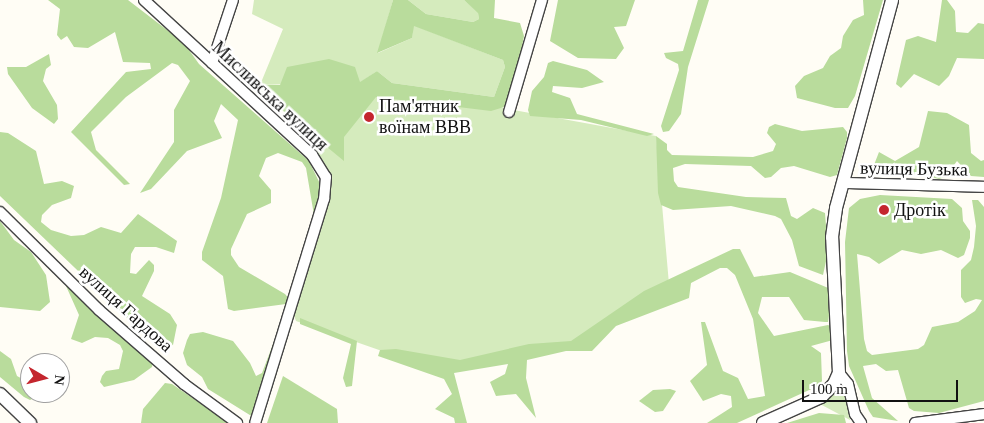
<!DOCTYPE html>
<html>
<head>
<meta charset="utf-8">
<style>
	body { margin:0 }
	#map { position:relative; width:984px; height:423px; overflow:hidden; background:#fffdf5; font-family:"Times New Roman",serif }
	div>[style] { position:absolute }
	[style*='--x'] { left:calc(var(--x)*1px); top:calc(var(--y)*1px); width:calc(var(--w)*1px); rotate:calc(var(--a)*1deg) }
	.green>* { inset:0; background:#d5ebbd }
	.forest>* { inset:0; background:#b9dc9c }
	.roads { filter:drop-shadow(1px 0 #444) drop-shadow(-1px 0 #444) drop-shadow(0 1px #444) drop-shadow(0 -1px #444) }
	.minor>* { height:10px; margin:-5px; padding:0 5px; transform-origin:5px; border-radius:5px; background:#fff }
	.tertiary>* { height:12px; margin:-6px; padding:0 6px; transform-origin:6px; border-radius:6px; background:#fff }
	.dots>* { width:14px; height:14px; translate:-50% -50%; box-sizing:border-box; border:2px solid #fff; border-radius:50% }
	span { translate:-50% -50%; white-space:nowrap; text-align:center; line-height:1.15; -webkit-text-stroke:5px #fff; paint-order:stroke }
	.street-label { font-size:18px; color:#111 }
	.poi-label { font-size:18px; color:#111 }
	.left { translate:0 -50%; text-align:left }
	.north { position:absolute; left:20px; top:353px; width:50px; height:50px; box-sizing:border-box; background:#fff; border:1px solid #a0a0a0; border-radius:50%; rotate:98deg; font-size:14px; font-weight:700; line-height:20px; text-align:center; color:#111 }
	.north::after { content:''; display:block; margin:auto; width:18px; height:22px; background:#c4262e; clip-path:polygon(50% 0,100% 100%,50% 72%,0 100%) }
	.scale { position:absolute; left:802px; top:380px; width:156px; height:22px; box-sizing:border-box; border:2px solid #111; border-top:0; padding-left:6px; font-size:15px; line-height:18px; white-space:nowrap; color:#111; -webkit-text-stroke:4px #fff; paint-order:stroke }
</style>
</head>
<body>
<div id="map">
	<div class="green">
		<div style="clip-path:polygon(254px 0,393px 0,378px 53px,412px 38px,413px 25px,503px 60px,505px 67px,494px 97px,392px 83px,377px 71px,361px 82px,656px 136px,669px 284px,575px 344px,445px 373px,296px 321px,293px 313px,332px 184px,324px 163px,314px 150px,360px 82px,260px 85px,283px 29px,252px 14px)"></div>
		<div style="clip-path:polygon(408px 0,464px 0,478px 12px,479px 19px,473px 22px,426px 14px)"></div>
		<div style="clip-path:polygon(842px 384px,846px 388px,850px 420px,820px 404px)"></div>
	</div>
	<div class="forest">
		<div style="clip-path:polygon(48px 0,128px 0,184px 43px,199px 64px,309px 161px,323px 190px,315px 221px,306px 168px,302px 162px,278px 153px,266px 158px,259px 176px,271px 190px,271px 203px,247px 214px,231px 249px,231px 255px,239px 267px,285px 294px,290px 300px,286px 304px,234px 311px,228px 309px,223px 276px,202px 260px,202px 252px,221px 198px,238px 120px,221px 104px,214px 121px,222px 138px,187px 151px,151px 189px,140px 193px,174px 142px,174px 110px,190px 81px,178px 65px,172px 63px,126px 97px,91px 132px,96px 150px,130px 184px,124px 185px,71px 132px,126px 72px,151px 69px,150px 63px,123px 62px,115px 32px,88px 48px,74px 47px,67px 36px,61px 40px,57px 35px,60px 9px)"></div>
		<div style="clip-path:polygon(393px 0,408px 0,426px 14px,473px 22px,479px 19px,478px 13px,464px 0,495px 0,494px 18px,520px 23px,524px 36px,511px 105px,491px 111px,376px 97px,344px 137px,344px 161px,276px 105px,261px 92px,260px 85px,280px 85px,287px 67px,329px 59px,355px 67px,360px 82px,377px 71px,392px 83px,494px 97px,505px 67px,503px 60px,414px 26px,412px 38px,377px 53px)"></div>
		<div style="clip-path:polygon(558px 0,635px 0,626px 26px,614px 27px,624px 48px,616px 59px,578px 58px,550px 41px)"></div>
		<div style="clip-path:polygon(698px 0,709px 0,688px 67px,681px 114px,669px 131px,663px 132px,661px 126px,679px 70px,678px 64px,666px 58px,664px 53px,683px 51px)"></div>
		<div style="clip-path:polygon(863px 0,883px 0,855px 96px,848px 108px,835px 108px,797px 98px,795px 86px,804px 76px,823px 68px,830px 56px,841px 48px,843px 36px,853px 20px,864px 15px)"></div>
		<div style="clip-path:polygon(942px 0,947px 0,955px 11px,956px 32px,968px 33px,978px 23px,984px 24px,984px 59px,957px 58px,949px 76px,939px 86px,914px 74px,901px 88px,896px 84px,906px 40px,918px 36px,936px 42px)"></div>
		<div style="clip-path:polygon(49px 54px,51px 65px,46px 69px,43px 81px,57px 105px,58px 119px,54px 124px,32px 108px,8px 74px,7px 67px,26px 67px)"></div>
		<div style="clip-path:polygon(553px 61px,587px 70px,604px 82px,582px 88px,553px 86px,552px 92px,570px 98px,577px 114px,654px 134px,647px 136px,581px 120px,530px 116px,528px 110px,532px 91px,544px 77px,548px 63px)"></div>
		<div style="clip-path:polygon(928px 111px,947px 113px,969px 125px,971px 153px,981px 161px,984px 160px,984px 177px,971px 176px,957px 161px,945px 177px,939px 179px,918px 174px,891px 176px,872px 170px,879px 152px,895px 161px,919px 147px)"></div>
		<div style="clip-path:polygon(775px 124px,802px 131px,843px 127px,847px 132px,847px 138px,837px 175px,830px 177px,794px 166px,781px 168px,771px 177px,765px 178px,751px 166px,685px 164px,673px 168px,674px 181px,678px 187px,746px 197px,786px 198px,791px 216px,797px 219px,813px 208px,825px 213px,828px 252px,823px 275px,799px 266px,792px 240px,781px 219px,775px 216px,731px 206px,673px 210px,661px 205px,658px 193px,656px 136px,667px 144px,667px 150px,672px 155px,753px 157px,773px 151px,776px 144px,767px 133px,769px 127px)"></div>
		<div style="clip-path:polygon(0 132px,8px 133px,36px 151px,44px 184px,62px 181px,74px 186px,71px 198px,52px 205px,42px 215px,41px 222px,51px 230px,71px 236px,84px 235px,101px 227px,121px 233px,138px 214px,177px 241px,174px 253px,156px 247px,135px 247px,131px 254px,130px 273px,136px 274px,149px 260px,154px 265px,154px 271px,142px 296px,170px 314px,177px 325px,173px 345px,167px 346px,149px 339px,0 196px)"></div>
		<div style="clip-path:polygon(880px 195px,952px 199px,962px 208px,963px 221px,970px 231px,970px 238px,964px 255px,958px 258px,941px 250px,921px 254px,902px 250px,879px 264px,869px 257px,857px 254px,864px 339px,867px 351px,872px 355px,918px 349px,924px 345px,932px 327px,958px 322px,975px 311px,982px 300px,976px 299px,965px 303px,961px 297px,961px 270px,971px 260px,974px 247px,976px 226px,972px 200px,978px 200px,984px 207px,984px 401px,939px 413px,914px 411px,909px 408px,898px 370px,886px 371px,876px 364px,863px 366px,872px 398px,898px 421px,873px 417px,869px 411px,849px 366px,847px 351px,845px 242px,849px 208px,860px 199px)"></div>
		<div style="clip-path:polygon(0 221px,14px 240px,31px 252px,46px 275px,50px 302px,40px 311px,0 307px)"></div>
		<div style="clip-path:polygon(733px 249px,740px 249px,754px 277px,790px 272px,833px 290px,828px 322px,825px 322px,804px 320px,789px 297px,762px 297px,758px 313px,774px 336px,828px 325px,834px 328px,833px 340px,811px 346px,821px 353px,822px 381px,818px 386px,737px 423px,707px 423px,732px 407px,731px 396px,721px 394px,703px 401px,690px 381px,707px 365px,701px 322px,705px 322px,723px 371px,738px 378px,748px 399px,765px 396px,753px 319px,735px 275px,727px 268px,720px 268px,691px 283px,689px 298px,616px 326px,592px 351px,566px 351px,527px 360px,526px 378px,536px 418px,516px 394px,496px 396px,490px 382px,505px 374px,508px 364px,454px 373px,467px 423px,455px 423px,454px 418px,435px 409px,452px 394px,444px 379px,378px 356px,380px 350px,396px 349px,460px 360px,529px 344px,571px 341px,644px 291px)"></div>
		<div style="clip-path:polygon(71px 285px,153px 361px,152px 367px,134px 380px,104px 387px,100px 382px,102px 376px,106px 371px,119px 369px,123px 351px,120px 345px,108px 338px,95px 337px,82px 343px,71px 339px,79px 315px,66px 286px)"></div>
		<div style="clip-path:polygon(300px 318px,357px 341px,352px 386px,346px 387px,343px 378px,351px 344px,300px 324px)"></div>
		<div style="clip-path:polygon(284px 328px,253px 417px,208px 389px,202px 377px,187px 365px,183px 353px,187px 340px,190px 334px,203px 332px,233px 341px,250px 363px,256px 376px,262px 373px,278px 331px)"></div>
		<div style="clip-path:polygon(0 351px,11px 359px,17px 376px,30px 383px,30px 393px,37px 393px,36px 397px,30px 400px,24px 397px,0 377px)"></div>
		<div style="clip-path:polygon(283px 376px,337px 409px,338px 423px,267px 423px)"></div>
		<div style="clip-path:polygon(165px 383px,172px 384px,229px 423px,141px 423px,143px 409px)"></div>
		<div style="clip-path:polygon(670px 389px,676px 391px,663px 411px,655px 412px,639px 401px,653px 390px)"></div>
		<div style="clip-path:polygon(819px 413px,844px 415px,846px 423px,787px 423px)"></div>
	</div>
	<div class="roads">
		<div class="minor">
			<div style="--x:144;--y:0;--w:229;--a:42.7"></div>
			<div style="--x:312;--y:155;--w:26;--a:58"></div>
			<div style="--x:326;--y:177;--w:22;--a:95"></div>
			<div style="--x:324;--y:199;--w:234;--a:107.1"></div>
			<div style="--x:212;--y:63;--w:66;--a:-71.6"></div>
			<div style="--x:509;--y:112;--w:117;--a:-73.6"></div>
			<div style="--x:843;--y:183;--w:141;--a:1.6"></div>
			<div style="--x:0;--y:212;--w:139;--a:44.7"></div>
			<div style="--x:99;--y:310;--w:113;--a:41"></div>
			<div style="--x:184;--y:384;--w:66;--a:36.3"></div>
			<div style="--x:839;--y:373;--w:14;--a:51"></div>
			<div style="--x:848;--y:384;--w:31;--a:77"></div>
			<div style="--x:855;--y:414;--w:11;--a:56"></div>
			<div style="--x:915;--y:423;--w:70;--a:-7.4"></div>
		</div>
		<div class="tertiary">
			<div style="--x:0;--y:394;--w:42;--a:44"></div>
			<div style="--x:763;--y:423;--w:64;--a:-24.1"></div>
			<div style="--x:821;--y:397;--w:18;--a:-45"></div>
			<div style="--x:834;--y:384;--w:12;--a:-66"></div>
			<div style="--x:839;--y:373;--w:136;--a:-92.9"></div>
			<div style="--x:832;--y:237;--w:29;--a:-82"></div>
			<div style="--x:836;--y:208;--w:215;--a:-74.9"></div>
		</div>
	</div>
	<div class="dots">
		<div style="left:369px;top:117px;background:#c4262e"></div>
		<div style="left:884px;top:210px;background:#c4262e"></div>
	</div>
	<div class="street-label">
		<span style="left:270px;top:96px;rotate:43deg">Мисливська вулиця</span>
		<span style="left:914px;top:169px;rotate:1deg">вулиця Бузька</span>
		<span style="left:126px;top:309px;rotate:42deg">вулиця Гардова</span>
	</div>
	<div class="poi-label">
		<span class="left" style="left:379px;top:117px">Пам'ятник<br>воїнам ВВВ</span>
		<span class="left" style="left:894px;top:210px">Дротік</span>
	</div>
	<div class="north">N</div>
	<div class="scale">100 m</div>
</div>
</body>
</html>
